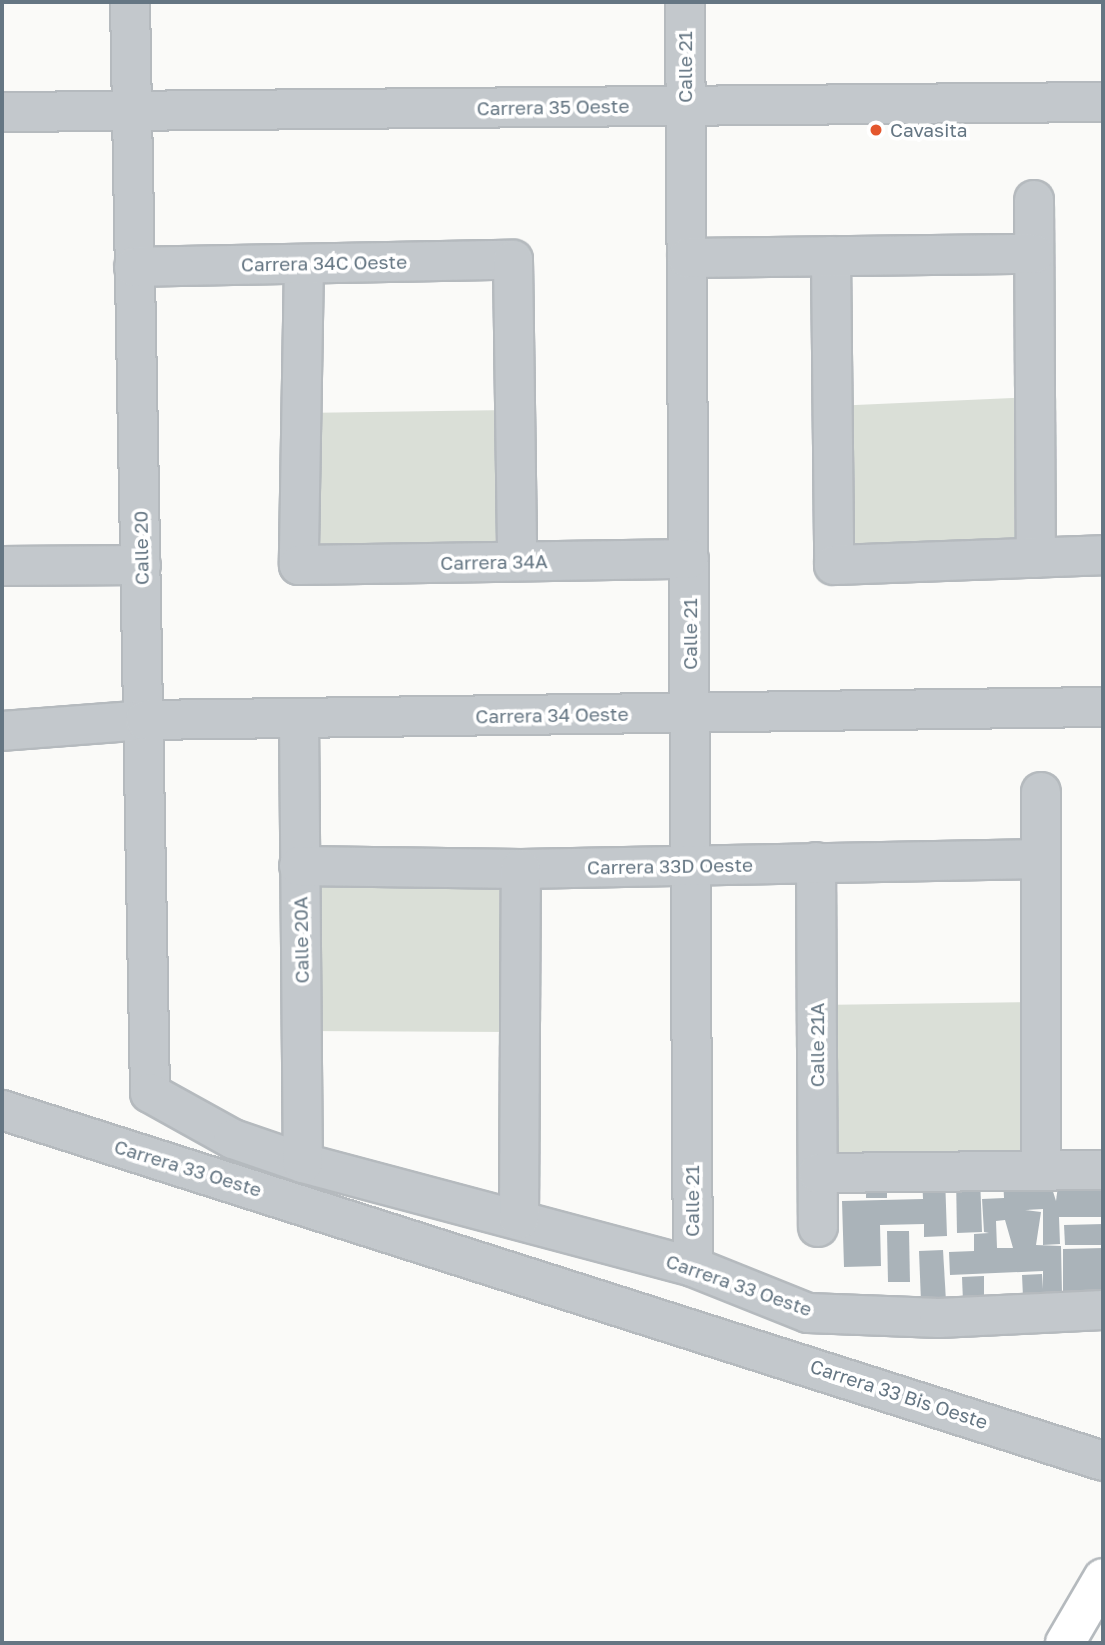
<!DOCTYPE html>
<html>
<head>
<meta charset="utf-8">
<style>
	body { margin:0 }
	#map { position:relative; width:1105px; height:1645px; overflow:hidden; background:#fafaf8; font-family:"Golos Text",sans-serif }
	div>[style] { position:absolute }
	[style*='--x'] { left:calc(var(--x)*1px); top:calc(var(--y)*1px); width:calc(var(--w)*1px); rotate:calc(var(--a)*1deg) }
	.green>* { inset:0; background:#dadfd7 }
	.building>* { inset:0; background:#aab3b9 }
	.roads { filter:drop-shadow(2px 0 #b5babe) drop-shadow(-2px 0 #b5babe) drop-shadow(0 2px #b5babe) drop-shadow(0 -2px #b5babe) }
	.minor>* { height:38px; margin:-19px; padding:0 19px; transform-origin:19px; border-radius:19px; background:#c3c8cc }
	.major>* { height:38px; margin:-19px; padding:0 19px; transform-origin:19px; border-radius:19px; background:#fff }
	.dots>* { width:19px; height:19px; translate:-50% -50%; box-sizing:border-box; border:4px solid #fff; border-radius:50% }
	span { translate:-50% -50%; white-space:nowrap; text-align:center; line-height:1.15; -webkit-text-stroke:7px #fff; paint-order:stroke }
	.street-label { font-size:19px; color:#657683 }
	.poi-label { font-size:19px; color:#657683 }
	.left { translate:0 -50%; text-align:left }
	.frame { position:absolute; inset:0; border:4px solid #657683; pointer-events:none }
</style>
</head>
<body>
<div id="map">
	<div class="green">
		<div style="clip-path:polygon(1035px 397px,1036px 558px,834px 565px,833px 406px)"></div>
		<div style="clip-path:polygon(515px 410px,517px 561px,299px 565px,300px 413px)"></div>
		<div style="clip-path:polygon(299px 866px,521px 869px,522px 1032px,303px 1031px)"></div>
		<div style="clip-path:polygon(1042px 1002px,1041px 1169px,818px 1173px,817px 1005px)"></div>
	</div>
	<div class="building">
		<div style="clip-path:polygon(945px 1176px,947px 1236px,924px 1237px,924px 1224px,880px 1225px,881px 1266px,844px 1267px,842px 1201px,923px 1199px,922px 1177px)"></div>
		<div style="clip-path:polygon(evenodd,1103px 1176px,1103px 1217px,1059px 1217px,1060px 1244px,1043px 1245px,1043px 1209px,1025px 1210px,1041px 1212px,1036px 1245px,1061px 1246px,1062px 1293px,1023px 1297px,1022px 1275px,1042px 1274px,1043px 1289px,1043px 1271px,950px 1275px,949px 1252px,974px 1251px,974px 1234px,989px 1233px,984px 1232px,982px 1199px,1004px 1198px,1003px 1178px,1051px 1185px,1056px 1201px,1059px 1178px,1103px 1176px,1005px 1220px,1013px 1248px,997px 1248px,996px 1221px,1005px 1220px)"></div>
		<div style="clip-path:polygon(980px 1177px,982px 1232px,957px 1233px,956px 1178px)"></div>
		<div style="clip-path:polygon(866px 1179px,887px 1179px,887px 1198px,866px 1198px)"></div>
		<div style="clip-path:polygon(1103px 1224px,1103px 1245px,1065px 1245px,1064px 1225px)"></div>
		<div style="clip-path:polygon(887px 1231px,909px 1231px,910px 1282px,888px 1282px)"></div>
		<div style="clip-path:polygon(1103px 1248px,1103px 1295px,1063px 1296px,1063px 1249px)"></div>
		<div style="clip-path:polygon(943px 1250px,946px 1301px,921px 1302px,919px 1251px)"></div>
		<div style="clip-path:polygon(984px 1276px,984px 1302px,963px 1302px,962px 1277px)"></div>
	</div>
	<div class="roads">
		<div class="minor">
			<div style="--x:130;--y:2;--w:1091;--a:88.95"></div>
			<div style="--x:150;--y:1093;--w:95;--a:29"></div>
			<div style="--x:233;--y:1139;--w:74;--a:18.9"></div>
			<div style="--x:303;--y:1163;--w:404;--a:14.9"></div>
			<div style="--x:693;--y:1267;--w:124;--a:21.8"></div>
			<div style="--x:808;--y:1313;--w:131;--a:2.2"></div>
			<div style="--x:939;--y:1318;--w:164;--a:-2.8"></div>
			<div style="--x:685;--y:2;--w:1265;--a:89.64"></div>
			<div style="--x:2;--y:112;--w:1101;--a:-0.52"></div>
			<div style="--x:1034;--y:200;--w:358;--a:89.7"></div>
			<div style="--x:831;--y:256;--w:309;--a:89.4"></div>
			<div style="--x:834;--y:565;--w:269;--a:-2.1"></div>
			<div style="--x:687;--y:258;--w:347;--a:-0.7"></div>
			<div style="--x:304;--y:264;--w:301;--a:91"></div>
			<div style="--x:299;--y:565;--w:390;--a:-0.9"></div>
			<div style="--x:134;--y:267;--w:379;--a:-1.1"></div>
			<div style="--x:513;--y:260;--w:301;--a:89.2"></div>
			<div style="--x:2;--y:566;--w:139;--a:-0.4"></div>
			<div style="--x:299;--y:718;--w:445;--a:89.5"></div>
			<div style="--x:2;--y:731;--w:143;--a:-4.4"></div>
			<div style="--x:145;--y:720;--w:958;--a:-0.78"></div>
			<div style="--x:816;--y:862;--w:365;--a:89.7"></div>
			<div style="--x:299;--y:866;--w:222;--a:0.8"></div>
			<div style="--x:521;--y:869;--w:520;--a:-1.1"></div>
			<div style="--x:2;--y:1110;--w:1156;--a:17.68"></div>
			<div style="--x:1041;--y:1169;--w:377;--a:-90"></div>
			<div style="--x:818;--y:1173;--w:285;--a:-0.6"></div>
			<div style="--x:519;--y:1219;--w:350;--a:-89.7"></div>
		</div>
		<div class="major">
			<div style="--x:1065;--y:1643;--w:75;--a:-59.7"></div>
		</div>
	</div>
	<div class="dots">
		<div style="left:876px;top:130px;background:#e4572e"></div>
	</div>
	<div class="street-label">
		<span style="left:685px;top:67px;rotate:-90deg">Calle 21</span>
		<span style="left:553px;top:107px;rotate:-1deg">Carrera 35 Oeste</span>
		<span style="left:324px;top:263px;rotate:-1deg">Carrera 34C Oeste</span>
		<span style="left:141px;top:548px;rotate:-91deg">Calle 20</span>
		<span style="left:494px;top:562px;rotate:-1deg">Carrera 34A</span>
		<span style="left:690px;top:634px;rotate:-90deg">Calle 21</span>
		<span style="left:552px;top:715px;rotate:-1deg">Carrera 34 Oeste</span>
		<span style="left:670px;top:866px;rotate:-1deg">Carrera 33D Oeste</span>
		<span style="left:301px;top:940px;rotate:-91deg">Calle 20A</span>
		<span style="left:817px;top:1045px;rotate:-90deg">Calle 21A</span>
		<span style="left:188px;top:1168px;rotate:17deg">Carrera 33 Oeste</span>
		<span style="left:692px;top:1201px;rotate:-90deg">Calle 21</span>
		<span style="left:739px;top:1285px;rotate:19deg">Carrera 33 Oeste</span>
		<span style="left:899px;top:1394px;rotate:18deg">Carrera 33 Bis Oeste</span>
	</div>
	<div class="poi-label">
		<span class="left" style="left:890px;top:130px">Cavasita</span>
	</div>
	<div class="frame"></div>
</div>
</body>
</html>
